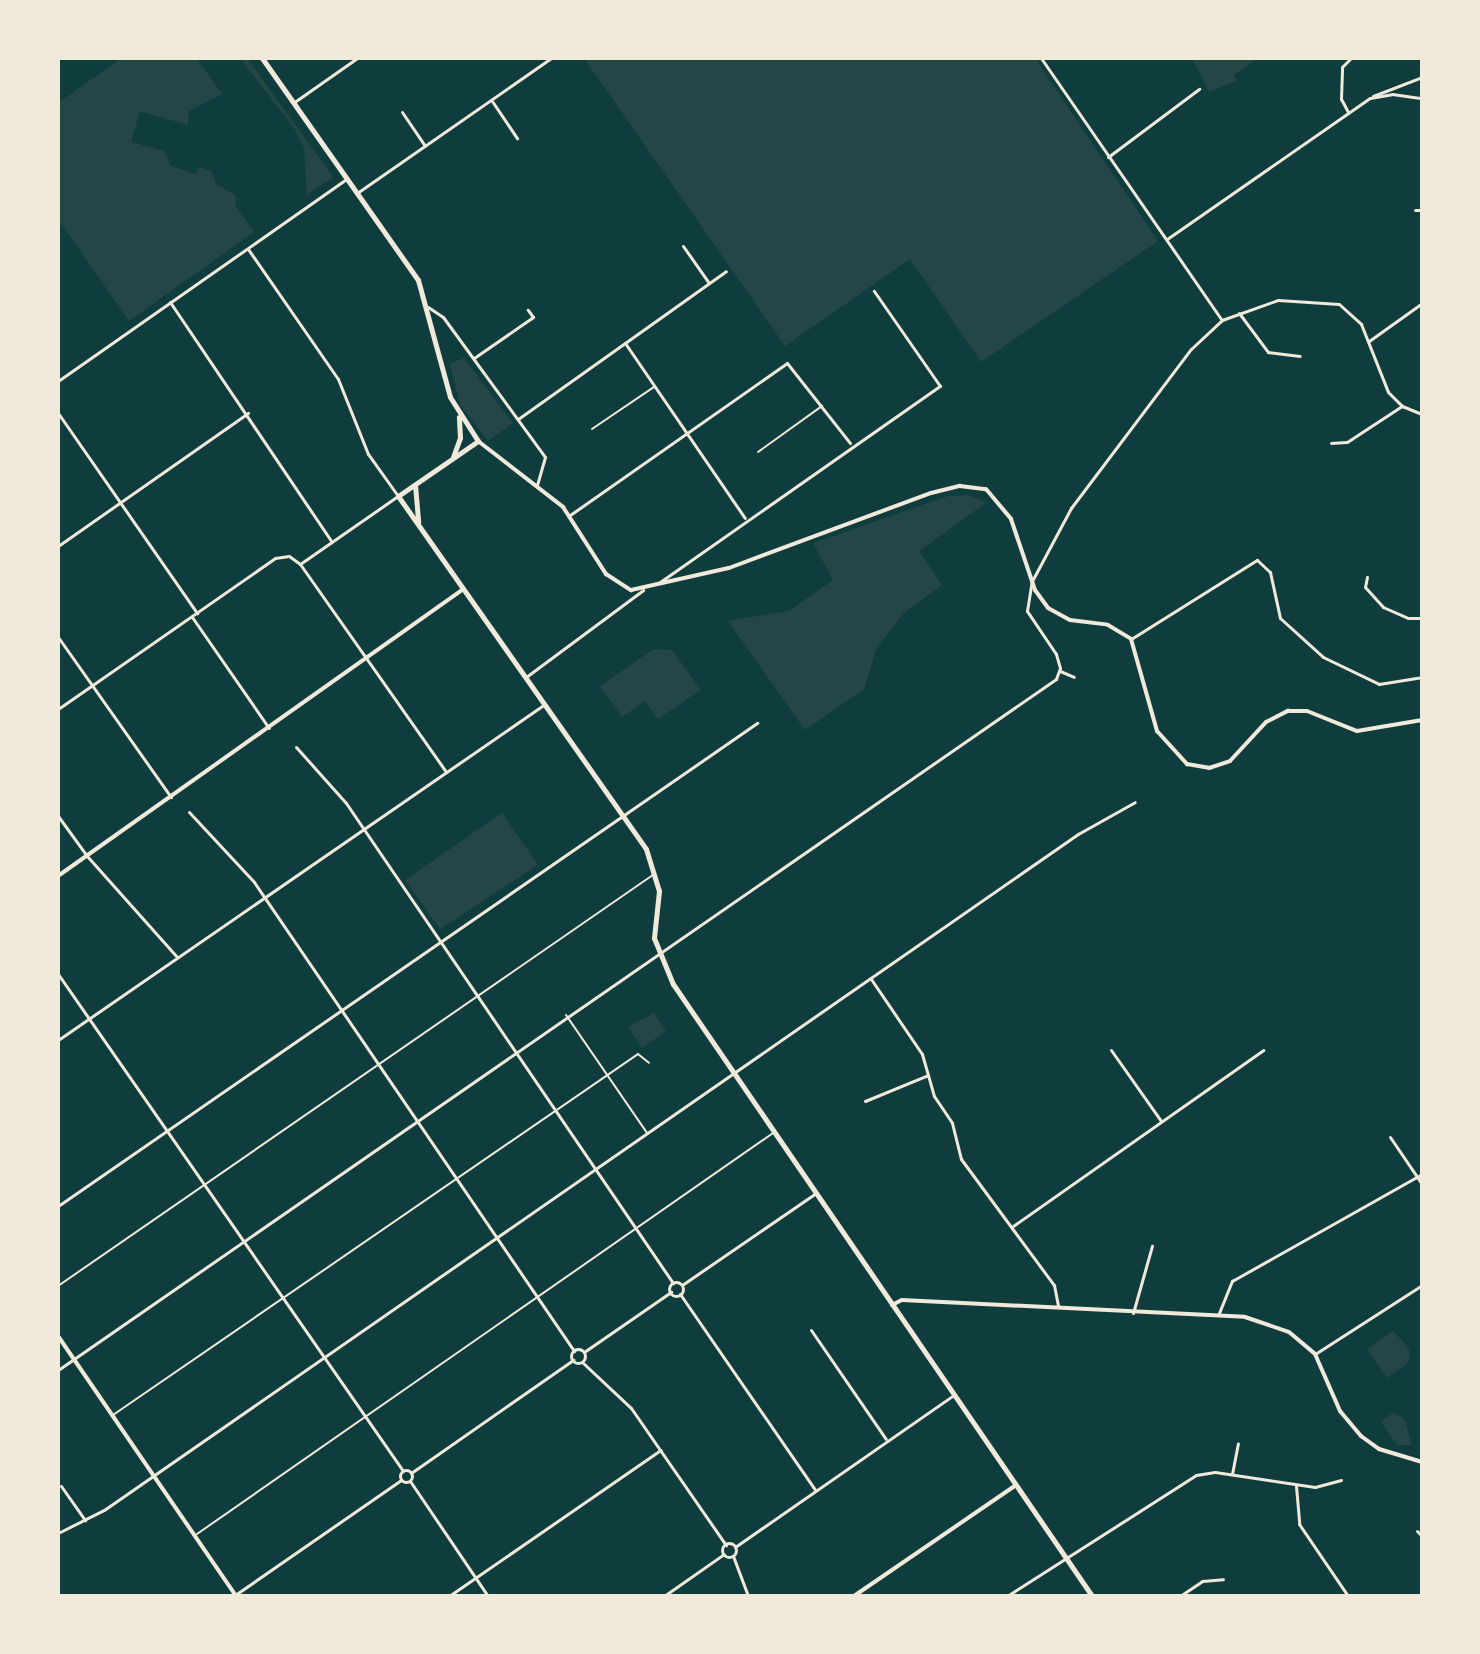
<!DOCTYPE html>
<html>
<head>
<meta charset="utf-8">
<style>
	body { margin:0 }
	#map { position:relative; width:1480px; height:1654px; overflow:hidden; background:#0f3d3e; font-family:"Playfair Display",serif }
	div>[style] { position:absolute }
	[style*='--x'] { left:calc(var(--x)*1px); top:calc(var(--y)*1px); width:calc(var(--w)*1px); rotate:calc(var(--a)*1deg) }
	.green>* { inset:0; background:#244646 }
	.service>* { height:2px; margin:-1px; padding:0 1px; transform-origin:1px; border-radius:1px; background:#f1e9da }
	.minor>* { height:3px; margin:-1.5px; padding:0 1.5px; transform-origin:1.5px; border-radius:1.5px; background:#f1e9da }
	.minor>.ring { margin:-1.5px; padding:0; box-sizing:content-box; background:none; border:3px solid #f1e9da; border-radius:50% }
	.tertiary>* { height:4px; margin:-2px; padding:0 2px; transform-origin:2px; border-radius:2px; background:#f1e9da }
	.secondary>* { height:5px; margin:-2.5px; padding:0 2.5px; transform-origin:2.5px; border-radius:2.5px; background:#f1e9da }
	span { translate:-50% -50%; white-space:nowrap; text-align:center; line-height:1.15; -webkit-text-stroke:7px #f1e9da; paint-order:stroke }
	.frame { position:absolute; inset:0; border:60px solid #f1e9da; pointer-events:none }
</style>
</head>
<body>
<div id="map">
	<div class="green">
		<div style="clip-path:polygon(122px 58px,196px 58px,222px 94px,189px 111px,188px 125px,140px 111px,131px 142px,165px 151px,171px 166px,196px 174px,198px 167px,212px 171px,216px 184px,236px 196px,235px 205px,254px 232px,129px 321px,58px 219px,58px 103px)"></div>
		<div style="clip-path:polygon(240px 58px,247px 58px,333px 177px,307px 195px,304px 148px,296px 131px)"></div>
		<div style="clip-path:polygon(584px 58px,1035px 58px,1158px 241px,981px 362px,910px 259px,785px 346px)"></div>
		<div style="clip-path:polygon(1192px 58px,1257px 58px,1234px 75px,1237px 81px,1209px 92px)"></div>
		<div style="clip-path:polygon(464px 358px,513px 423px,488px 441px,460px 405px,450px 364px)"></div>
		<div style="clip-path:polygon(967px 495px,987px 502px,919px 551px,942px 585px,904px 613px,877px 647px,864px 689px,805px 730px,728px 621px,789px 611px,833px 580px,813px 543px,948px 496px)"></div>
		<div style="clip-path:polygon(654px 649px,672px 650px,701px 690px,658px 719px,645px 701px,622px 717px,600px 686px)"></div>
		<div style="clip-path:polygon(502px 813px,538px 865px,440px 929px,405px 880px)"></div>
		<div style="clip-path:polygon(654px 1013px,666px 1031px,642px 1048px,628px 1027px)"></div>
		<div style="clip-path:polygon(1393px 1331px,1409px 1348px,1409px 1362px,1387px 1378px,1367px 1349px)"></div>
		<div style="clip-path:polygon(1394px 1412px,1405px 1420px,1412px 1445px,1397px 1445px,1381px 1422px)"></div>
	</div>
	<div class="service">
		<div style="--x:592;--y:429;--w:75;--a:-34.1"></div>
		<div style="--x:758;--y:452;--w:79;--a:-35.7"></div>
		<div style="--x:566;--y:1015;--w:143;--a:55.5"></div>
		<div style="--x:58;--y:1286;--w:723;--a:-34.64"></div>
		<div style="--x:113;--y:1415;--w:637;--a:-34.51"></div>
		<div style="--x:638;--y:1054;--w:14;--a:39"></div>
		<div style="--x:197;--y:1534;--w:702;--a:-34.84"></div>
	</div>
	<div class="minor">
		<div style="--x:1041;--y:58;--w:318;--a:55.4"></div>
		<div style="--x:1373;--y:96;--w:53;--a:-21.2"></div>
		<div style="--x:492;--y:101;--w:45;--a:56"></div>
		<div style="--x:293;--y:103;--w:78;--a:-35.1"></div>
		<div style="--x:402;--y:112;--w:41;--a:55.9"></div>
		<div style="--x:1348;--y:112;--w:15;--a:-118"></div>
		<div style="--x:1341;--y:99;--w:32;--a:-88"></div>
		<div style="--x:1342;--y:67;--w:13;--a:-45"></div>
		<div style="--x:1108;--y:157;--w:114;--a:-36.8"></div>
		<div style="--x:357;--y:193;--w:236;--a:-34.8"></div>
		<div style="--x:1415;--y:210;--w:7;--a:0"></div>
		<div style="--x:1167;--y:239;--w:247;--a:-34.8"></div>
		<div style="--x:1370;--y:98;--w:22;--a:-10"></div>
		<div style="--x:1392;--y:94;--w:30;--a:8"></div>
		<div style="--x:683;--y:246;--w:45;--a:54.9"></div>
		<div style="--x:170;--y:302;--w:288;--a:56"></div>
		<div style="--x:428;--y:307;--w:18;--a:34"></div>
		<div style="--x:443;--y:317;--w:173;--a:53.9"></div>
		<div style="--x:545;--y:457;--w:29;--a:106"></div>
		<div style="--x:1239;--y:313;--w:49;--a:53.4"></div>
		<div style="--x:1268;--y:352;--w:32;--a:7"></div>
		<div style="--x:1369;--y:341;--w:65;--a:-35.6"></div>
		<div style="--x:625;--y:343;--w:212;--a:55.6"></div>
		<div style="--x:474;--y:358;--w:72;--a:-34.8"></div>
		<div style="--x:533;--y:317;--w:9;--a:-126"></div>
		<div style="--x:58;--y:381;--w:352;--a:-35"></div>
		<div style="--x:58;--y:413;--w:244;--a:55.2"></div>
		<div style="--x:518;--y:419;--w:255;--a:-35.4"></div>
		<div style="--x:1331;--y:443;--w:16;--a:-4"></div>
		<div style="--x:1347;--y:442;--w:66;--a:-33.2"></div>
		<div style="--x:570;--y:515;--w:265;--a:-35"></div>
		<div style="--x:787;--y:363;--w:102;--a:51.8"></div>
		<div style="--x:58;--y:546;--w:232;--a:-35"></div>
		<div style="--x:300;--y:564;--w:254;--a:54.9"></div>
		<div style="--x:1367;--y:577;--w:10;--a:101"></div>
		<div style="--x:1365;--y:587;--w:27;--a:48"></div>
		<div style="--x:1383;--y:607;--w:27;--a:24"></div>
		<div style="--x:1408;--y:618;--w:14;--a:0"></div>
		<div style="--x:660;--y:582;--w:342;--a:-35"></div>
		<div style="--x:940;--y:386;--w:116;--a:-124.8"></div>
		<div style="--x:192;--y:617;--w:135;--a:55.3"></div>
		<div style="--x:58;--y:637;--w:196;--a:54.8"></div>
		<div style="--x:1131;--y:639;--w:149;--a:-32.1"></div>
		<div style="--x:1257;--y:560;--w:18;--a:43"></div>
		<div style="--x:1270;--y:572;--w:47;--a:77.7"></div>
		<div style="--x:1280;--y:618;--w:58;--a:42.2"></div>
		<div style="--x:1323;--y:657;--w:62;--a:25.7"></div>
		<div style="--x:1379;--y:684;--w:44;--a:-9.2"></div>
		<div style="--x:1060;--y:671;--w:15;--a:23"></div>
		<div style="--x:526;--y:677;--w:146;--a:-36.6"></div>
		<div style="--x:58;--y:709;--w:264;--a:-34.8"></div>
		<div style="--x:275;--y:558;--w:14;--a:-8"></div>
		<div style="--x:289;--y:556;--w:14;--a:36"></div>
		<div style="--x:300;--y:564;--w:119;--a:-34.8"></div>
		<div style="--x:398;--y:496;--w:52;--a:-125.5"></div>
		<div style="--x:368;--y:454;--w:81;--a:-111.8"></div>
		<div style="--x:338;--y:379;--w:158;--a:-124.7"></div>
		<div style="--x:296;--y:747;--w:75;--a:48.2"></div>
		<div style="--x:346;--y:803;--w:581;--a:55.74"></div>
		<div style="--x:189;--y:812;--w:96;--a:47.1"></div>
		<div style="--x:254;--y:882;--w:568;--a:55.69"></div>
		<div style="--x:58;--y:816;--w:49;--a:54.1"></div>
		<div style="--x:87;--y:856;--w:134;--a:48.3"></div>
		<div style="--x:58;--y:974;--w:605;--a:55.23"></div>
		<div style="--x:871;--y:979;--w:91;--a:55.8"></div>
		<div style="--x:922;--y:1054;--w:44;--a:74.1"></div>
		<div style="--x:934;--y:1096;--w:32;--a:56"></div>
		<div style="--x:952;--y:1123;--w:37;--a:76"></div>
		<div style="--x:961;--y:1159;--w:157;--a:53.6"></div>
		<div style="--x:1054;--y:1285;--w:21;--a:79"></div>
		<div style="--x:1422;--y:998;--w:25;--a:90"></div>
		<div style="--x:58;--y:1040;--w:592;--a:-34.6"></div>
		<div style="--x:1111;--y:1050;--w:87;--a:54.8"></div>
		<div style="--x:865;--y:1101;--w:68;--a:-22.4"></div>
		<div style="--x:1390;--y:1137;--w:57;--a:55.8"></div>
		<div style="--x:58;--y:1206;--w:850;--a:-34.64"></div>
		<div style="--x:1013;--y:1226;--w:306;--a:-35.1"></div>
		<div class="ring" style="left:669px;top:1282px;width:11px;height:11px"></div>
		<div style="--x:682;--y:1285;--w:163;--a:-34.5"></div>
		<div style="--x:680;--y:1294;--w:238;--a:55.4"></div>
		<div style="--x:1133;--y:1313;--w:70;--a:-74.2"></div>
		<div style="--x:1219;--y:1313;--w:35;--a:-68"></div>
		<div style="--x:1232;--y:1281;--w:218;--a:-29.4"></div>
		<div style="--x:811;--y:1330;--w:132;--a:55.5"></div>
		<div class="ring" style="left:571px;top:1349px;width:11px;height:11px"></div>
		<div style="--x:584;--y:1352;--w:106;--a:-34.6"></div>
		<div style="--x:1315;--y:1354;--w:127;--a:-32.8"></div>
		<div style="--x:582;--y:1362;--w:67;--a:43.2"></div>
		<div style="--x:631;--y:1408;--w:167;--a:55.3"></div>
		<div style="--x:58;--y:1370;--w:1214;--a:-34.7"></div>
		<div style="--x:1056;--y:679;--w:12;--a:-70"></div>
		<div style="--x:1060;--y:668;--w:15;--a:-106"></div>
		<div style="--x:1056;--y:654;--w:52;--a:-124"></div>
		<div style="--x:1027;--y:611;--w:30;--a:-81"></div>
		<div style="--x:1032;--y:581;--w:83;--a:-61.9"></div>
		<div style="--x:1071;--y:508;--w:199;--a:-53"></div>
		<div style="--x:1191;--y:349;--w:42;--a:-43.1"></div>
		<div style="--x:1222;--y:320;--w:59;--a:-19.7"></div>
		<div style="--x:1278;--y:300;--w:61;--a:3.8"></div>
		<div style="--x:1339;--y:304;--w:30;--a:42"></div>
		<div style="--x:1361;--y:324;--w:73;--a:68.3"></div>
		<div style="--x:1388;--y:392;--w:20;--a:45"></div>
		<div style="--x:1402;--y:406;--w:22;--a:22"></div>
		<div class="ring" style="left:400px;top:1470px;width:9px;height:9px"></div>
		<div style="--x:411;--y:1473;--w:198;--a:-34.9"></div>
		<div style="--x:1232;--y:1474;--w:31;--a:-79"></div>
		<div style="--x:410;--y:1481;--w:139;--a:55.9"></div>
		<div style="--x:61;--y:1486;--w:42;--a:54.8"></div>
		<div style="--x:1296;--y:1486;--w:38;--a:85"></div>
		<div style="--x:1299;--y:1524;--w:87;--a:55.8"></div>
		<div style="--x:1417;--y:1531;--w:7;--a:45"></div>
		<div style="--x:58;--y:1533;--w:51;--a:-26.6"></div>
		<div style="--x:104;--y:1510;--w:1186;--a:-34.76"></div>
		<div style="--x:1078;--y:834;--w:65;--a:-29.3"></div>
		<div class="ring" style="left:722px;top:1543px;width:11px;height:11px"></div>
		<div style="--x:735;--y:1547;--w:267;--a:-34.8"></div>
		<div style="--x:733;--y:1556;--w:43;--a:69.4"></div>
		<div style="--x:235;--y:1595;--w:202;--a:-34.7"></div>
		<div style="--x:449;--y:1596;--w:257;--a:-34.6"></div>
		<div style="--x:664;--y:1596;--w:73;--a:-35"></div>
		<div style="--x:1007;--y:1596;--w:224;--a:-32.6"></div>
		<div style="--x:1196;--y:1475;--w:19;--a:-9"></div>
		<div style="--x:1215;--y:1472;--w:101;--a:8.5"></div>
		<div style="--x:1315;--y:1487;--w:27;--a:-15"></div>
		<div style="--x:1180;--y:1596;--w:27;--a:-34"></div>
		<div style="--x:1202;--y:1581;--w:21;--a:-5"></div>
	</div>
	<div class="tertiary">
		<div style="--x:478;--y:441;--w:108;--a:37.8"></div>
		<div style="--x:563;--y:507;--w:80;--a:57.3"></div>
		<div style="--x:606;--y:574;--w:30;--a:33"></div>
		<div style="--x:631;--y:590;--w:100;--a:-12.7"></div>
		<div style="--x:729;--y:568;--w:215;--a:-20.4"></div>
		<div style="--x:931;--y:493;--w:30;--a:-14"></div>
		<div style="--x:960;--y:486;--w:26;--a:7"></div>
		<div style="--x:986;--y:489;--w:39;--a:50"></div>
		<div style="--x:1011;--y:519;--w:75;--a:71.3"></div>
		<div style="--x:1035;--y:590;--w:22;--a:54"></div>
		<div style="--x:1048;--y:608;--w:25;--a:29"></div>
		<div style="--x:1070;--y:620;--w:38;--a:7"></div>
		<div style="--x:1108;--y:625;--w:27;--a:31"></div>
		<div style="--x:1131;--y:639;--w:96;--a:74.2"></div>
		<div style="--x:1157;--y:731;--w:45;--a:47.7"></div>
		<div style="--x:1187;--y:764;--w:22;--a:10"></div>
		<div style="--x:1209;--y:768;--w:22;--a:-18"></div>
		<div style="--x:1230;--y:761;--w:53;--a:-47.3"></div>
		<div style="--x:1266;--y:722;--w:25;--a:-27"></div>
		<div style="--x:1288;--y:711;--w:19;--a:0"></div>
		<div style="--x:1307;--y:711;--w:54;--a:21.8"></div>
		<div style="--x:1357;--y:731;--w:66;--a:-9.6"></div>
		<div style="--x:58;--y:876;--w:497;--a:-35.3"></div>
		<div style="--x:892;--y:1305;--w:11;--a:-27"></div>
		<div style="--x:902;--y:1300;--w:343;--a:2.8"></div>
		<div style="--x:1245;--y:1317;--w:46;--a:18.8"></div>
		<div style="--x:1289;--y:1332;--w:34;--a:40"></div>
		<div style="--x:1315;--y:1354;--w:62;--a:66.3"></div>
		<div style="--x:1340;--y:1411;--w:33;--a:50"></div>
		<div style="--x:1361;--y:1436;--w:22;--a:36"></div>
		<div style="--x:1379;--y:1449;--w:45;--a:16.8"></div>
		<div style="--x:58;--y:1336;--w:315;--a:55.6"></div>
		<div style="--x:854;--y:1596;--w:196;--a:-34.4"></div>
	</div>
	<div class="secondary">
		<div style="--x:262;--y:58;--w:271;--a:54.9"></div>
		<div style="--x:418;--y:280;--w:121;--a:74.7"></div>
		<div style="--x:450;--y:397;--w:52;--a:57.5"></div>
		<div style="--x:478;--y:441;--w:97;--a:145.5"></div>
		<div style="--x:398;--y:496;--w:431;--a:54.9"></div>
		<div style="--x:646;--y:849;--w:44;--a:72.8"></div>
		<div style="--x:659;--y:891;--w:47;--a:96.1"></div>
		<div style="--x:654;--y:938;--w:50;--a:67.6"></div>
		<div style="--x:673;--y:984;--w:742;--a:55.6"></div>
		<div style="--x:453;--y:457;--w:20;--a:-70"></div>
		<div style="--x:460;--y:438;--w:21;--a:-93"></div>
		<div style="--x:415;--y:485;--w:37;--a:85"></div>
	</div>
	<div class="frame"></div>
</div>
</body>
</html>
